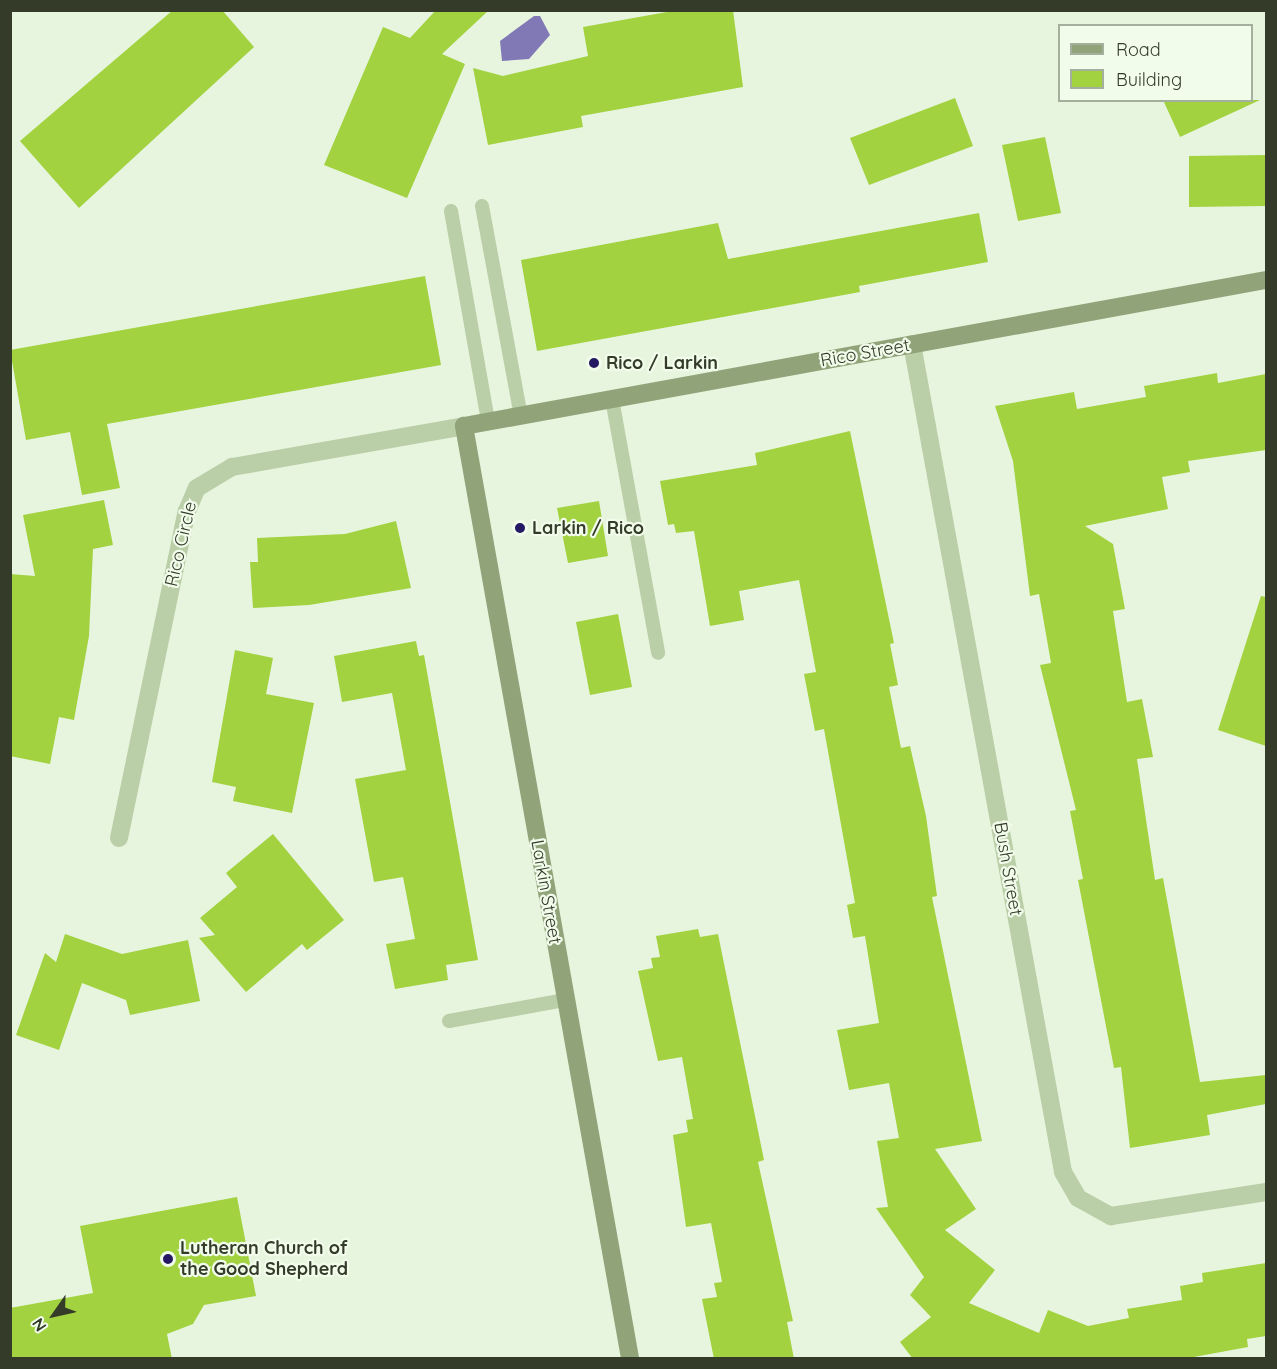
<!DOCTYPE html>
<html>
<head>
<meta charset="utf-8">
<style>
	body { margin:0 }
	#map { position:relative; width:1277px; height:1369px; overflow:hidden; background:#e7f5de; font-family:Quicksand,sans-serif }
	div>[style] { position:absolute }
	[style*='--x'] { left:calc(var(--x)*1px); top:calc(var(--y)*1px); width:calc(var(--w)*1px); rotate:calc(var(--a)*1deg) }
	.water>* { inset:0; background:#8179b6 }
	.building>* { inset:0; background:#a2d23f }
	.lane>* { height:14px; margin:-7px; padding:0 7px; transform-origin:7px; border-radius:7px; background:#bacfa8 }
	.street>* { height:18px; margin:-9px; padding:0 9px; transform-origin:9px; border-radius:9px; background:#bacfa8 }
	.secondary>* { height:18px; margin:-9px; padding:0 9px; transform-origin:9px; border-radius:9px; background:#90a379 }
	.dots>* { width:16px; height:16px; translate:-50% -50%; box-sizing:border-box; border:3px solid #f1fceb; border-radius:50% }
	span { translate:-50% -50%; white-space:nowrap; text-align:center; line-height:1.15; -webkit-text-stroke:4.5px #f1fceb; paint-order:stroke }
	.street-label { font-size:18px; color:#343b29 }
	.poi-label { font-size:18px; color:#343b29; font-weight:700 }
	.left { translate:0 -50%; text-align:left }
	.frame { position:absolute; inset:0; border:12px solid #343b29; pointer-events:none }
	.legend { position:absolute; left:1058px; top:24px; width:195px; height:78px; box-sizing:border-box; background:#f1fceb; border:2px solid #a5af9d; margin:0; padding:8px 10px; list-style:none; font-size:18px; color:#343b29 }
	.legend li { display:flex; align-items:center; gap:12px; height:30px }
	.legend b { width:30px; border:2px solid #a5af9d }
	.north { position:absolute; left:24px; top:1285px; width:60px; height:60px; -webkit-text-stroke:4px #f1fceb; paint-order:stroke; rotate:236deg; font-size:16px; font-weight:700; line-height:24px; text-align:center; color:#343b29 }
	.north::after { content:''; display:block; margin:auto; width:21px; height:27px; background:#343b29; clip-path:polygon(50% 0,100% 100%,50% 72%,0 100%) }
</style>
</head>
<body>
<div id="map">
	<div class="water">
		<div style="clip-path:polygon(534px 16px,540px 16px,550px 35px,529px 59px,502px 61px,500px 41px)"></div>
	</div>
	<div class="building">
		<div style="clip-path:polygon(173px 10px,222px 10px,254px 47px,79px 208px,20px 141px)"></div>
		<div style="clip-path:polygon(436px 10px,489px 10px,442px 54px,465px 64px,407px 198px,324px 165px,383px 27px,410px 38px)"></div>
		<div style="clip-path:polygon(678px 10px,733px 10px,743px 87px,581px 116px,583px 127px,488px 145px,473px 68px,503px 76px,588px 56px,583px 27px)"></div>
		<div style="clip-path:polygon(955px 98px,973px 146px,869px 185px,850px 138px)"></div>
		<div style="clip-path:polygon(1163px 100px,1260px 100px,1180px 137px)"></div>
		<div style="clip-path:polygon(1045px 137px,1061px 213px,1018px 221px,1002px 145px)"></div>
		<div style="clip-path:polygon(1266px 155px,1266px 206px,1189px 207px,1189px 156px)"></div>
		<div style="clip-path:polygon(979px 213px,988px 262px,859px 286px,860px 292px,537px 351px,521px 260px,718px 223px,728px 259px)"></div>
		<div style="clip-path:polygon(425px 276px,441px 365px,107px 424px,120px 488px,82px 495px,70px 432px,26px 440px,10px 350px)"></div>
		<div style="clip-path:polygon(1217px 373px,1218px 383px,1266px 374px,1266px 450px,1188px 461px,1190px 472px,1162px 477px,1168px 509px,1085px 526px,1113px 544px,1125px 609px,1113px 611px,1127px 702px,1142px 699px,1153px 757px,1137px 759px,1155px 880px,1163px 878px,1200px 1082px,1266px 1075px,1266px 1104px,1207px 1115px,1210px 1135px,1130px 1148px,1121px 1067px,1114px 1068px,1078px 880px,1083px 879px,1070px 811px,1076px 810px,1040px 665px,1051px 663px,1039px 594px,1030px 596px,1013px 461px,995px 406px,1074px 392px,1077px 409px,1146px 397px,1144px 386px)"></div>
		<div style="clip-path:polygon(850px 431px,894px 643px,890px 644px,898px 685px,889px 687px,901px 748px,910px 746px,926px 816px,937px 896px,932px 897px,982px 1141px,935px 1149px,976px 1209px,945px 1230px,995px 1270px,969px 1303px,1039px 1333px,1048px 1310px,1088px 1326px,1129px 1318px,1127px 1309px,1182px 1300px,1180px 1286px,1203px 1282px,1202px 1273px,1266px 1263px,1266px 1336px,1247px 1339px,1248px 1347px,1183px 1359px,913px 1359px,900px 1342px,931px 1317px,910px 1295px,924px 1277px,876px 1208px,888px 1207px,877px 1141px,899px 1138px,889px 1083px,849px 1090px,837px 1030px,879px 1023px,865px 936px,853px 938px,847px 905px,855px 903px,824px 729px,815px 731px,804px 674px,816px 672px,799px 580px,739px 591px,744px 620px,710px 626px,694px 531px,676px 533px,674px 524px,668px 525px,660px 481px,757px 465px,755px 453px)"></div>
		<div style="clip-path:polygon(104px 500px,113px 545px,93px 549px,89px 636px,74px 720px,59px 717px,50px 764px,10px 756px,10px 574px,35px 576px,23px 515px)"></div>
		<div style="clip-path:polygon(599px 501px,608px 556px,568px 563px,557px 508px)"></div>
		<div style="clip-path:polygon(396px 521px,411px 588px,309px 605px,253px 608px,250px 562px,258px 562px,257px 538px,345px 534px)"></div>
		<div style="clip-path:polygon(1261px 596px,1266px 597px,1266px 746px,1218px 730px)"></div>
		<div style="clip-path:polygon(618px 614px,632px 687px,590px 695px,576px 622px)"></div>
		<div style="clip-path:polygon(416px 641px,419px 656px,424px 655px,478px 960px,446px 965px,448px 980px,395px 989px,386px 944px,415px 939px,403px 877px,374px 882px,355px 779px,406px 770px,392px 693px,342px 702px,334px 656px)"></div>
		<div style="clip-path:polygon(235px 650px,273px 658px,266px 694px,314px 703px,292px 813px,233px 801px,236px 787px,212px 782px)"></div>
		<div style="clip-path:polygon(273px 834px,344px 920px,307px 950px,302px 944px,246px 992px,199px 938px,215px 935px,200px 918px,237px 887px,226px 873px)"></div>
		<div style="clip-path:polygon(698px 929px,700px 937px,718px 934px,764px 1160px,758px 1162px,793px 1321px,787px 1322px,794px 1359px,714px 1359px,702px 1299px,717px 1297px,714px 1283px,722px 1282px,711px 1223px,686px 1227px,673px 1135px,688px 1132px,686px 1120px,693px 1119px,682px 1057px,658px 1061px,638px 971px,653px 968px,651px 958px,660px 957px,656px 936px)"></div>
		<div style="clip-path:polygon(65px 934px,122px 954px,188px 940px,200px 1001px,130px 1015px,126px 1000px,82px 983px,59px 1050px,16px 1035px,45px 953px,56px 962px)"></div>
		<div style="clip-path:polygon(237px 1197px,256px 1296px,204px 1305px,193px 1324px,167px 1334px,172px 1359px,10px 1359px,10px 1308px,93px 1293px,80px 1226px)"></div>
	</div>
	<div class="lane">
		<div style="--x:482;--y:206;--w:214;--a:79.5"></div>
		<div style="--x:451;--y:211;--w:213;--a:80"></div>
		<div style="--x:612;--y:399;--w:258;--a:79.7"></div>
		<div style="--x:449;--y:1021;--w:118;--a:-10.3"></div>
	</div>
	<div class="street">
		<div style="--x:912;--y:344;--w:842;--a:79.66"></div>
		<div style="--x:1063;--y:1172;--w:30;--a:60"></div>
		<div style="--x:1078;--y:1198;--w:38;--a:29"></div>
		<div style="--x:1111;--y:1216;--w:157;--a:-8.8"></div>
		<div style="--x:119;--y:838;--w:334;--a:-78.3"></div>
		<div style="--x:187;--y:511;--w:25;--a:-67"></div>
		<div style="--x:197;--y:488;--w:41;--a:-31"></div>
		<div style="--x:232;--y:467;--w:236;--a:-10"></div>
	</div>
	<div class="secondary">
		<div style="--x:630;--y:1358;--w:947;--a:-100.1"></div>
		<div style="--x:464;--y:426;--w:815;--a:-10.32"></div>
	</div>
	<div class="dots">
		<div style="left:594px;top:363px;background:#241962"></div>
		<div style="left:520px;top:528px;background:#241962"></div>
		<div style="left:168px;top:1259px;background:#241962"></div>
	</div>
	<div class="street-label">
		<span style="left:865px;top:353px;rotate:-10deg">Rico Street</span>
		<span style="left:181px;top:544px;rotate:-77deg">Rico Circle</span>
		<span style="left:1008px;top:869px;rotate:80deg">Bush Street</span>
		<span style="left:546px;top:892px;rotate:80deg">Larkin Street</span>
	</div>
	<div class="poi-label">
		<span class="left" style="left:606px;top:363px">Rico / Larkin</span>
		<span class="left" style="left:532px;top:528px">Larkin / Rico</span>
		<span class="left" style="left:180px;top:1259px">Lutheran Church of<br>the Good Shepherd</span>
	</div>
	<div class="frame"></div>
	<ul class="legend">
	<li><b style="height:8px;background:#90a379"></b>Road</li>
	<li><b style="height:16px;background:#a2d23f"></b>Building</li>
	</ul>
	<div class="north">N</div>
</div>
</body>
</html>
